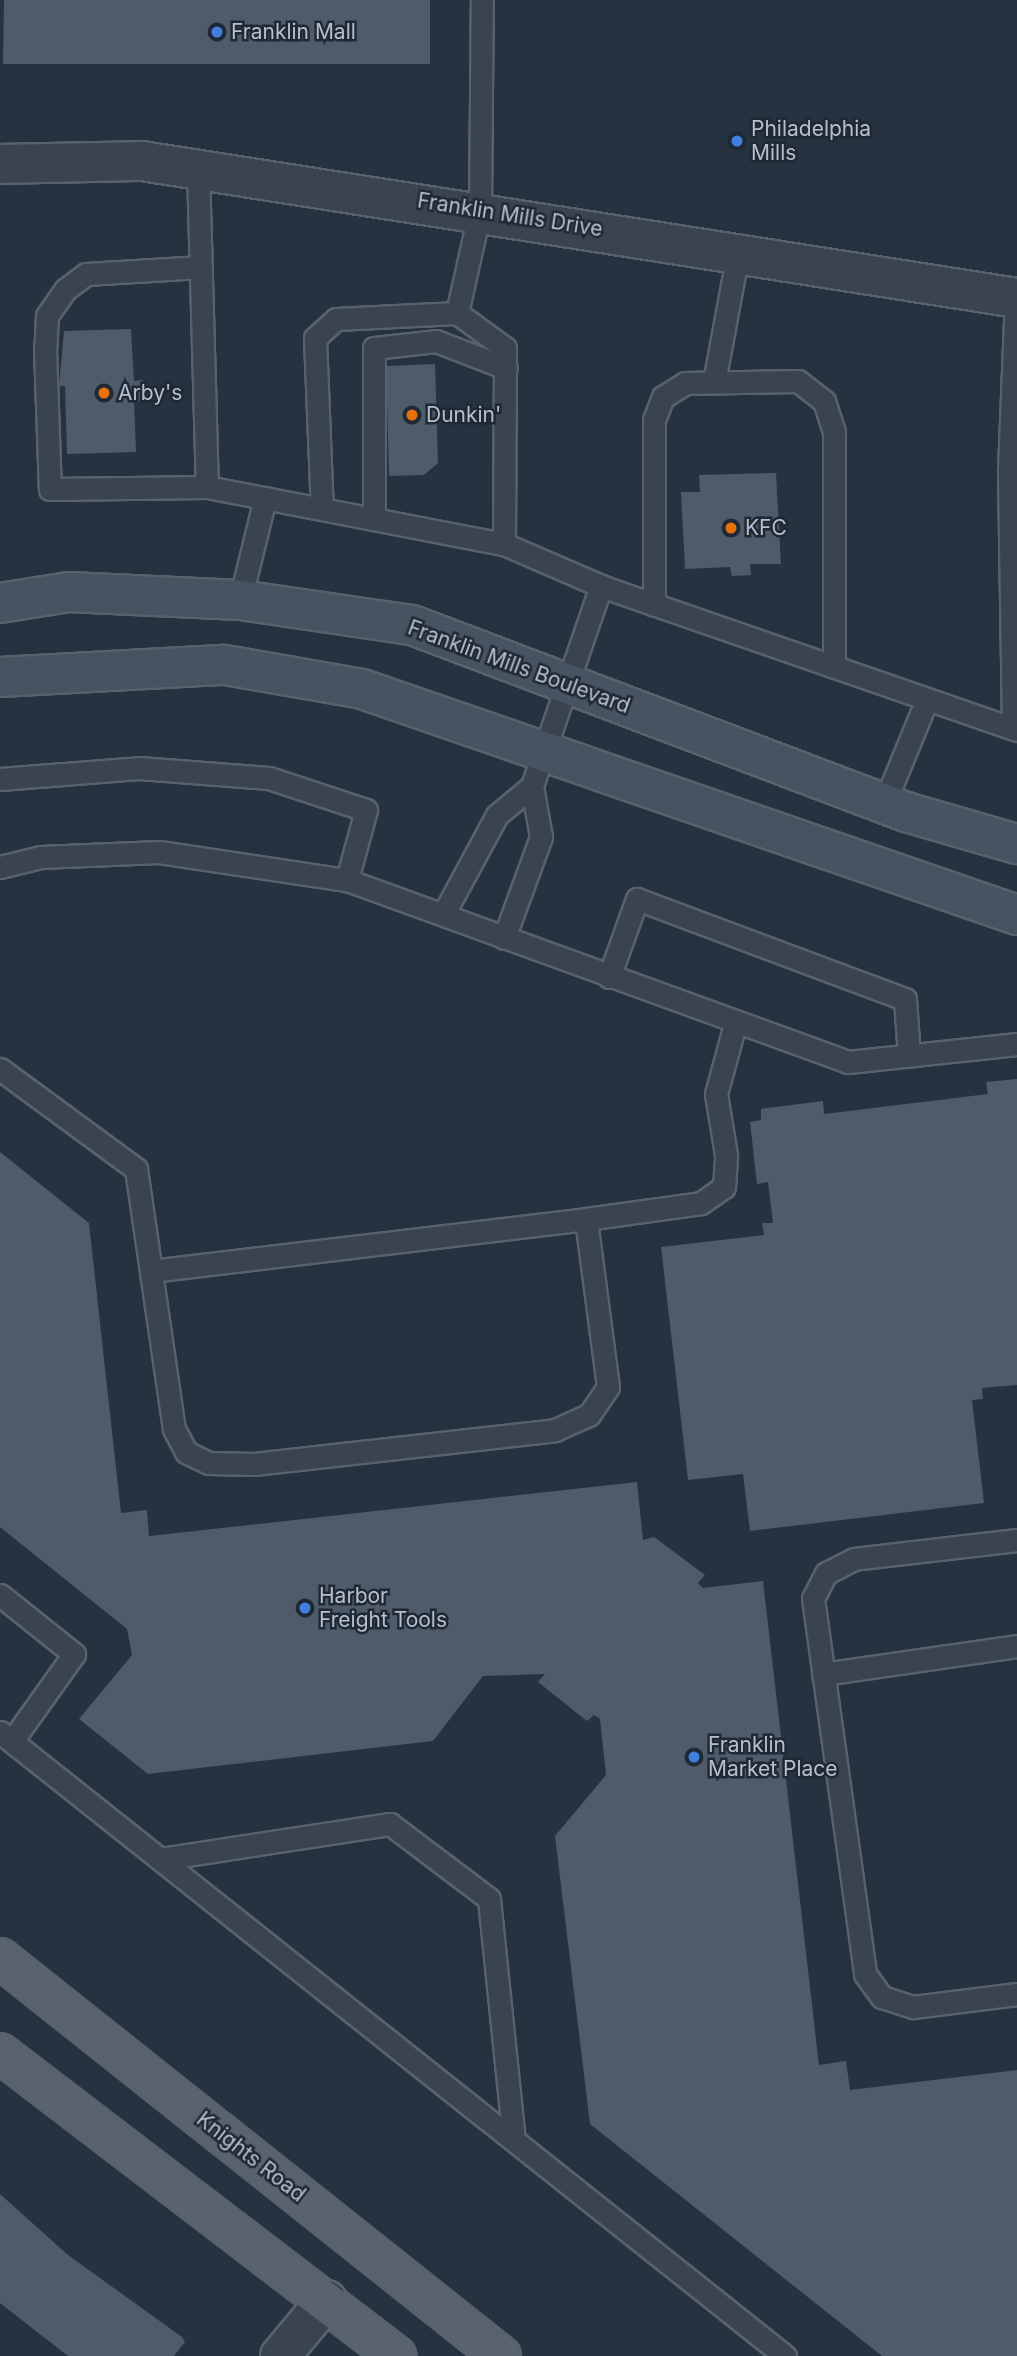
<!DOCTYPE html>
<html>
<head>
<meta charset="utf-8">
<style>
	body { margin:0 }
	#map { position:relative; width:1017px; height:2356px; overflow:hidden; background:#263240; font-family:Inter,sans-serif }
	div>[style] { position:absolute }
	[style*='--x'] { left:calc(var(--x)*1px); top:calc(var(--y)*1px); width:calc(var(--w)*1px); rotate:calc(var(--a)*1deg) }
	.building>* { inset:0; background:#4f5b6a }
	.roads { filter:drop-shadow(2px 0 #58626d) drop-shadow(-2px 0 #58626d) drop-shadow(0 2px #58626d) drop-shadow(0 -2px #58626d) }
	.lane>* { height:21px; margin:-10.5px; padding:0 10.5px; transform-origin:10.5px; border-radius:10.5px; background:#3a4450 }
	.street>* { height:38px; margin:-19px; padding:0 19px; transform-origin:19px; border-radius:19px; background:#3a4450 }
	.secondary>* { height:38px; margin:-19px; padding:0 19px; transform-origin:19px; border-radius:19px; background:#485362 }
	.primary>* { height:38px; margin:-19px; padding:0 19px; transform-origin:19px; border-radius:19px; background:#58636f }
	.dots>* { width:19px; height:19px; translate:-50% -50%; box-sizing:border-box; border:4px solid #1f2935; border-radius:50% }
	span { translate:-50% -50%; white-space:nowrap; text-align:center; line-height:1.15; -webkit-text-stroke:5px #1f2935; paint-order:stroke }
	.poi-label { font-size:21px; color:#b7bfca }
	.left { translate:0 -50%; text-align:left }
	.street-label { font-size:21px; color:#b7bfca }
</style>
</head>
<body>
<div id="map">
	<div class="building">
		<div style="clip-path:polygon(4px 0,430px 0,430px 64px,3px 64px)"></div>
		<div style="clip-path:polygon(131px 329px,134px 381px,143px 380px,143px 402px,134px 401px,136px 452px,67px 454px,65px 386px,59px 386px,64px 331px)"></div>
		<div style="clip-path:polygon(435px 364px,438px 463px,424px 475px,389px 476px,386px 366px)"></div>
		<div style="clip-path:polygon(776px 473px,781px 564px,750px 564px,751px 575px,732px 576px,730px 567px,685px 569px,681px 492px,700px 492px,699px 475px)"></div>
		<div style="clip-path:polygon(1017px 1079px,1017px 1385px,982px 1388px,983px 1399px,972px 1400px,984px 1503px,750px 1531px,743px 1474px,688px 1480px,661px 1247px,764px 1235px,762px 1223px,773px 1223px,768px 1182px,757px 1184px,750px 1122px,761px 1120px,761px 1109px,823px 1101px,824px 1114px,988px 1094px,986px 1082px)"></div>
		<div style="clip-path:polygon(0 1152px,89px 1223px,121px 1513px,147px 1510px,149px 1536px,637px 1482px,643px 1540px,654px 1537px,705px 1575px,698px 1583px,703px 1588px,763px 1581px,819px 2065px,846px 2061px,850px 2090px,1017px 2070px,1017px 2356px,882px 2356px,590px 2124px,555px 1836px,606px 1775px,600px 1719px,594px 1715px,587px 1721px,538px 1682px,545px 1674px,483px 1676px,433px 1741px,148px 1774px,79px 1719px,132px 1655px,127px 1629px,0 1527px)"></div>
		<div style="clip-path:polygon(0 2194px,68px 2255px,182px 2337px,185px 2342px,174px 2356px,68px 2356px,0 2303px)"></div>
	</div>
	<div class="roads">
		<div class="lane">
			<div style="--x:198;--y:169;--w:318;--a:88.4"></div>
			<div style="--x:201;--y:267;--w:115;--a:176.5"></div>
			<div style="--x:86;--y:274;--w:26;--a:143"></div>
			<div style="--x:65;--y:290;--w:32;--a:125"></div>
			<div style="--x:47;--y:316;--w:33;--a:93"></div>
			<div style="--x:45;--y:349;--w:140;--a:88"></div>
			<div style="--x:50;--y:489;--w:157;--a:-0.7"></div>
			<div style="--x:207;--y:487;--w:302;--a:10.9"></div>
			<div style="--x:504;--y:544;--w:196;--a:-89.7"></div>
			<div style="--x:505;--y:348;--w:59;--a:-143.9"></div>
			<div style="--x:457;--y:313;--w:121;--a:177.2"></div>
			<div style="--x:336;--y:319;--w:28;--a:138"></div>
			<div style="--x:315;--y:338;--w:171;--a:87.7"></div>
			<div style="--x:457;--y:313;--w:106;--a:-77.4"></div>
			<div style="--x:480;--y:210;--w:210;--a:-89.5"></div>
			<div style="--x:714;--y:382;--w:131;--a:-79.5"></div>
			<div style="--x:1009;--y:470;--w:173;--a:-87.7"></div>
			<div style="--x:374;--y:519;--w:171;--a:-90"></div>
			<div style="--x:374;--y:348;--w:62;--a:-6.4"></div>
			<div style="--x:436;--y:341;--w:75;--a:21.1"></div>
			<div style="--x:601;--y:586;--w:440;--a:19.1"></div>
			<div style="--x:240;--y:600;--w:105;--a:-76.2"></div>
			<div style="--x:654;--y:605;--w:185;--a:-90"></div>
			<div style="--x:654;--y:420;--w:25;--a:-69"></div>
			<div style="--x:663;--y:397;--w:26;--a:-32"></div>
			<div style="--x:685;--y:383;--w:113;--a:-1"></div>
			<div style="--x:798;--y:381;--w:33;--a:38"></div>
			<div style="--x:824;--y:401;--w:33;--a:72"></div>
			<div style="--x:834;--y:432;--w:235;--a:90"></div>
			<div style="--x:1013;--y:728;--w:258;--a:-90.9"></div>
			<div style="--x:1009;--y:470;--w:8;--a:7"></div>
			<div style="--x:0;--y:779;--w:139;--a:-4.5"></div>
			<div style="--x:139;--y:768;--w:130;--a:4.4"></div>
			<div style="--x:269;--y:778;--w:102;--a:18.3"></div>
			<div style="--x:366;--y:810;--w:73;--a:105.2"></div>
			<div style="--x:884;--y:804;--w:113;--a:-67.7"></div>
			<div style="--x:0;--y:867;--w:42;--a:-13.7"></div>
			<div style="--x:41;--y:857;--w:118;--a:-2.4"></div>
			<div style="--x:159;--y:852;--w:190;--a:8.5"></div>
			<div style="--x:347;--y:880;--w:533;--a:19.96"></div>
			<div style="--x:848;--y:1062;--w:170;--a:-6.1"></div>
			<div style="--x:444;--y:913;--w:111;--a:-61.6"></div>
			<div style="--x:497;--y:815;--w:45;--a:-39.6"></div>
			<div style="--x:532;--y:786;--w:212;--a:-71"></div>
			<div style="--x:601;--y:586;--w:106;--a:-156.6"></div>
			<div style="--x:504;--y:938;--w:108;--a:-69.9"></div>
			<div style="--x:541;--y:837;--w:52;--a:-100"></div>
			<div style="--x:609;--y:977;--w:83;--a:-70.3"></div>
			<div style="--x:637;--y:899;--w:286;--a:20.5"></div>
			<div style="--x:905;--y:999;--w:57;--a:86"></div>
			<div style="--x:0;--y:1069;--w:169;--a:36.3"></div>
			<div style="--x:136;--y:1169;--w:263;--a:81.7"></div>
			<div style="--x:174;--y:1429;--w:26;--a:62"></div>
			<div style="--x:186;--y:1452;--w:25;--a:26"></div>
			<div style="--x:209;--y:1463;--w:45;--a:1.3"></div>
			<div style="--x:254;--y:1464;--w:303;--a:-6.4"></div>
			<div style="--x:555;--y:1430;--w:37;--a:-24"></div>
			<div style="--x:589;--y:1415;--w:34;--a:-56"></div>
			<div style="--x:608;--y:1387;--w:169;--a:-97.5"></div>
			<div style="--x:586;--y:1219;--w:116;--a:-7.9"></div>
			<div style="--x:701;--y:1203;--w:28;--a:-35"></div>
			<div style="--x:724;--y:1187;--w:32;--a:-86"></div>
			<div style="--x:726;--y:1155;--w:62;--a:-99.3"></div>
			<div style="--x:716;--y:1094;--w:73;--a:-74.8"></div>
			<div style="--x:151;--y:1271;--w:438;--a:-6.8"></div>
			<div style="--x:1017;--y:1540;--w:164;--a:173.4"></div>
			<div style="--x:854;--y:1559;--w:31;--a:153"></div>
			<div style="--x:826;--y:1573;--w:28;--a:117"></div>
			<div style="--x:813;--y:1598;--w:380;--a:82.1"></div>
			<div style="--x:865;--y:1974;--w:29;--a:54"></div>
			<div style="--x:882;--y:1997;--w:33;--a:18"></div>
			<div style="--x:913;--y:2007;--w:105;--a:-7.1"></div>
			<div style="--x:0;--y:1595;--w:95;--a:38.6"></div>
			<div style="--x:74;--y:1654;--w:107;--a:125.5"></div>
			<div style="--x:823;--y:1674;--w:196;--a:-8.2"></div>
			<div style="--x:0;--y:1732;--w:1003;--a:38.48"></div>
			<div style="--x:161;--y:1859;--w:232;--a:-8.7"></div>
			<div style="--x:390;--y:1824;--w:124;--a:37.1"></div>
			<div style="--x:489;--y:1899;--w:242;--a:84.1"></div>
		</div>
		<div class="street">
			<div style="--x:0;--y:164;--w:142;--a:-1.2"></div>
			<div style="--x:142;--y:161;--w:886;--a:8.9"></div>
			<div style="--x:280;--y:2356;--w:73;--a:-50"></div>
		</div>
		<div class="secondary">
			<div style="--x:0;--y:603;--w:70;--a:-9.1"></div>
			<div style="--x:69;--y:592;--w:171;--a:2.7"></div>
			<div style="--x:240;--y:600;--w:174;--a:8.3"></div>
			<div style="--x:412;--y:625;--w:528;--a:20.73"></div>
			<div style="--x:906;--y:812;--w:116;--a:16.1"></div>
			<div style="--x:0;--y:677;--w:225;--a:-3.1"></div>
			<div style="--x:225;--y:665;--w:139;--a:9.9"></div>
			<div style="--x:362;--y:689;--w:693;--a:19.04"></div>
		</div>
		<div class="primary">
			<div style="--x:0;--y:1958;--w:640;--a:38.46"></div>
			<div style="--x:0;--y:2053;--w:499;--a:37.4"></div>
		</div>
	</div>
	<div class="dots">
		<div style="left:217px;top:32px;background:#3f7fe0"></div>
		<div style="left:737px;top:141px;background:#3f7fe0"></div>
		<div style="left:104px;top:393px;background:#e8710a"></div>
		<div style="left:412px;top:415px;background:#e8710a"></div>
		<div style="left:731px;top:528px;background:#e8710a"></div>
		<div style="left:305px;top:1608px;background:#3f7fe0"></div>
		<div style="left:694px;top:1757px;background:#3f7fe0"></div>
	</div>
	<div class="poi-label">
		<span class="left" style="left:231px;top:32px">Franklin Mall</span>
		<span class="left" style="left:751px;top:141px">Philadelphia<br>Mills</span>
		<span class="left" style="left:118px;top:393px">Arby's</span>
		<span class="left" style="left:426px;top:415px">Dunkin'</span>
		<span class="left" style="left:745px;top:528px">KFC</span>
		<span class="left" style="left:319px;top:1608px">Harbor<br>Freight Tools</span>
		<span class="left" style="left:708px;top:1757px">Franklin<br>Market Place</span>
	</div>
	<div class="street-label">
		<span style="left:510px;top:215px;rotate:9deg">Franklin Mills Drive</span>
		<span style="left:519px;top:667px;rotate:20deg">Franklin Mills Boulevard</span>
		<span style="left:251px;top:2157px;rotate:38deg">Knights Road</span>
	</div>
</div>
</body>
</html>
